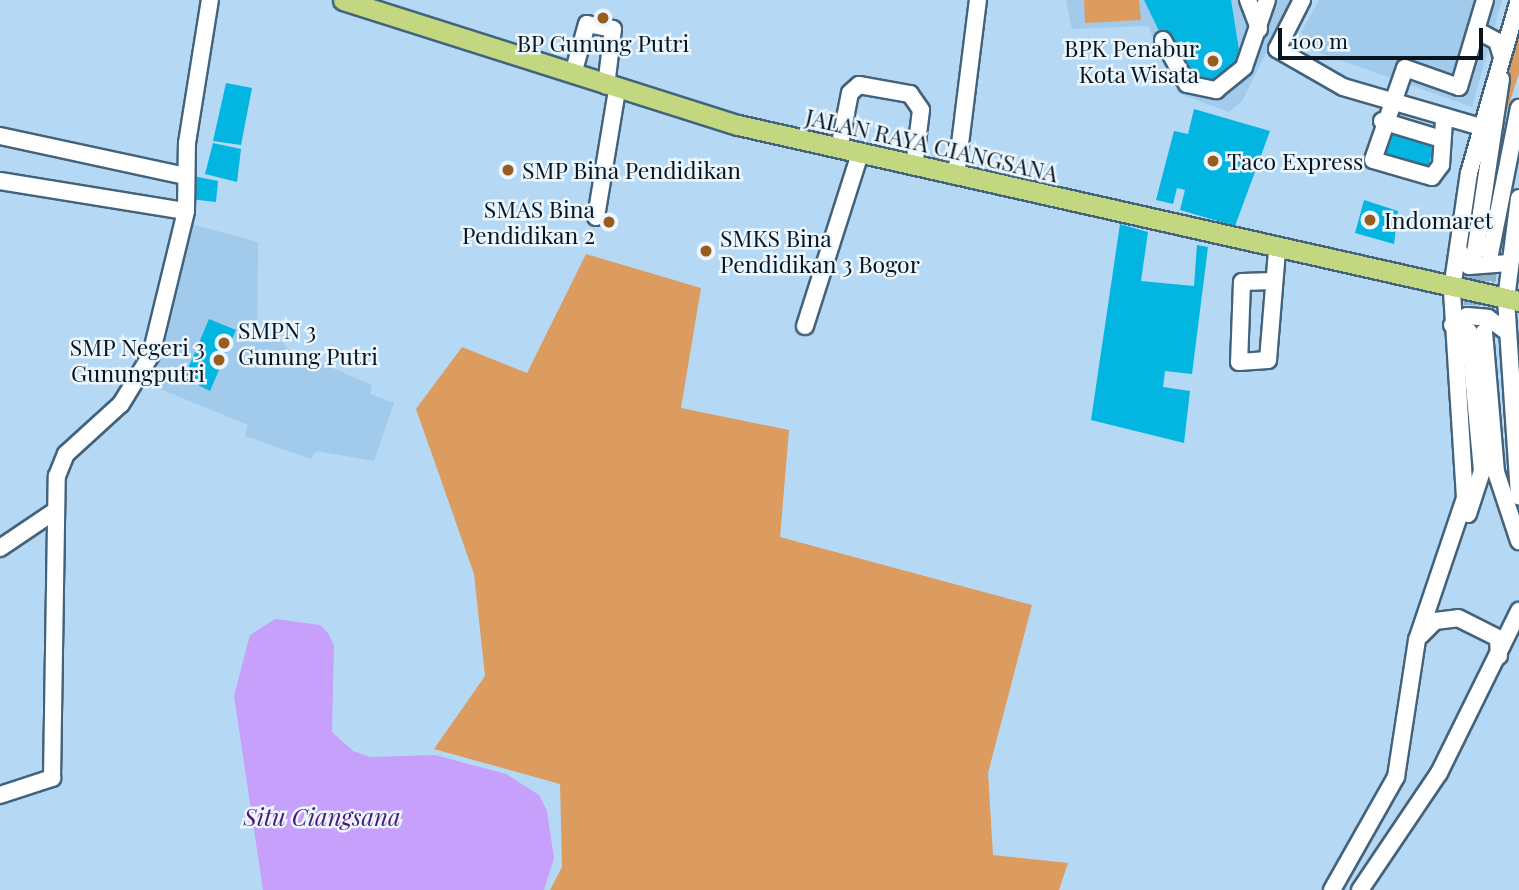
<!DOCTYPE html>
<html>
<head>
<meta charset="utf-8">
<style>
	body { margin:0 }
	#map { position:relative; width:1519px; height:890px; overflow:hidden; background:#b5d8f5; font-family:"Playfair Display",serif }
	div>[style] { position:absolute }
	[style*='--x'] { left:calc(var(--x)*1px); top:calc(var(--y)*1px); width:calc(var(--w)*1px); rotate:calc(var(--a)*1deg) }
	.built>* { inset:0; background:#a2caeb }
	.green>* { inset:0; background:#dc9b5f }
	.water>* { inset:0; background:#c7a0fc }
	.building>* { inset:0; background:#03b6e1 }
	.minor-tunnel>* { height:16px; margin-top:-8px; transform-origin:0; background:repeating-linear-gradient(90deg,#92b1ca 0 16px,transparent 0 24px) }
	.roads { filter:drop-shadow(2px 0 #43637c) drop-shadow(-2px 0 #43637c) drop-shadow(0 2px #43637c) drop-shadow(0 -2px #43637c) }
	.minor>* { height:16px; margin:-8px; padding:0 8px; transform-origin:8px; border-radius:8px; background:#fff }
	.major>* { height:19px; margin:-9.5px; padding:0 9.5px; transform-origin:9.5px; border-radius:9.5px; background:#c2d77f }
	.dots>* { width:19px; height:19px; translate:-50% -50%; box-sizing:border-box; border:4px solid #ebf6fe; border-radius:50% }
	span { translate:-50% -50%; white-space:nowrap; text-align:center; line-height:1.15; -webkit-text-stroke:5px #ebf6fe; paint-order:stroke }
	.poi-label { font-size:23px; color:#08151e }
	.right { translate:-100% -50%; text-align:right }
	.left { translate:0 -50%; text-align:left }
	.street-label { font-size:23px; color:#08151e }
	.water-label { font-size:24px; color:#4d187d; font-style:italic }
	.scale { position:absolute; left:1278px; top:28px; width:205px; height:32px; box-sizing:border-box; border:4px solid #08151e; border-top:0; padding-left:9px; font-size:21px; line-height:24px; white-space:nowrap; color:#08151e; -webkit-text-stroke:5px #ebf6fe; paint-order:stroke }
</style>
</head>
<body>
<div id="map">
	<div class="built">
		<div style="clip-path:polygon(1066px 0,1293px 0,1242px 101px,1229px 112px,1178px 93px,1148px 26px,1072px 29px)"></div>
		<div style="clip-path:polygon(1319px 0,1502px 0,1472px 107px,1312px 50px,1301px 32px)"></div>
		<div style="clip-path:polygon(191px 224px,258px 242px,257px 338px,263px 341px,274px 331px,288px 349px,372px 385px,370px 394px,394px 403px,374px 461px,316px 451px,311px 459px,245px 436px,248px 425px,153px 386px)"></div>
	</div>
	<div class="green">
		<div style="clip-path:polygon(1084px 0,1139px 0,1141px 20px,1085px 23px)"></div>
		<div style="clip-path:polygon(1519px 26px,1519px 73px,1507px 111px,1510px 56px)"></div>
		<div style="clip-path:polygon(586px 254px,701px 288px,681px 408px,789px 430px,780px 537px,1032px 605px,988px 773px,993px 855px,1068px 863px,1059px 890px,550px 890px,562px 867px,560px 784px,434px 749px,485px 676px,474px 574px,416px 409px,462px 347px,527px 373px)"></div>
	</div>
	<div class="water">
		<div style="clip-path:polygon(275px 619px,320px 625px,328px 633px,334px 646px,332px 732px,353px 751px,370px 757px,435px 755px,506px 774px,539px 795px,547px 811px,554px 858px,544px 890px,263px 890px,234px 696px,250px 635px)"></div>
	</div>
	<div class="building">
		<div style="clip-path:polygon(1144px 0,1231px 0,1239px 50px,1232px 72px,1206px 87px,1180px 74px)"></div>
		<div style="clip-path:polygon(226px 83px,252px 88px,241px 145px,213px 141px)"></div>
		<div style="clip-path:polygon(1194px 109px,1270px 131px,1235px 226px,1180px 210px,1185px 190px,1177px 188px,1173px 204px,1156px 200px,1174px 131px,1188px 134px)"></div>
		<div style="clip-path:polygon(1382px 123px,1398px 127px,1396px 134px,1435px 145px,1427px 170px,1373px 154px)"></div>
		<div style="clip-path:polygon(213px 143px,241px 149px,237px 182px,205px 174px)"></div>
		<div style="clip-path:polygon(193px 176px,218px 181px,216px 202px,190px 199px)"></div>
		<div style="clip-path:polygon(1364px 200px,1398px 211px,1394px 244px,1355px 233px)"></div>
		<div style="clip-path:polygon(1120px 224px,1148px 232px,1141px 281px,1194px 286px,1197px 245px,1208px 247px,1192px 374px,1165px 371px,1163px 387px,1190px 391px,1184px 443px,1091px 420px)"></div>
		<div style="clip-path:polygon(209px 319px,236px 330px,210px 391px,184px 378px)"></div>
	</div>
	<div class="minor-tunnel">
		<div style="--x:1470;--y:329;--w:75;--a:-86.2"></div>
		<div style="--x:1484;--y:329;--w:75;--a:-85.4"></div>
	</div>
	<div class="roads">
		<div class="minor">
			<div style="--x:1248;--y:0;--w:31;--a:69"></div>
			<div style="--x:1302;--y:0;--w:55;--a:117"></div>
			<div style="--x:1277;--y:49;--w:76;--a:29.9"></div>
			<div style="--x:1343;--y:87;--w:144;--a:16.2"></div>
			<div style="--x:1476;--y:30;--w:24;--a:28"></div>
			<div style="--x:1497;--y:41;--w:17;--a:73"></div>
			<div style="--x:1163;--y:40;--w:50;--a:61.4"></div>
			<div style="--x:1187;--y:84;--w:30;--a:12"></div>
			<div style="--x:1216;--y:90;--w:36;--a:-39"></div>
			<div style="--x:1244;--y:67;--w:71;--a:-71.1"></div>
			<div style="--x:573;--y:74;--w:52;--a:-74.4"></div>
			<div style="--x:587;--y:24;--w:26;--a:11"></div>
			<div style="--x:613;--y:29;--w:57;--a:97"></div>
			<div style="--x:1382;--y:121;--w:59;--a:16.9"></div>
			<div style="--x:1444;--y:121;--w:44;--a:93.9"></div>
			<div style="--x:1441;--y:165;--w:15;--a:127"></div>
			<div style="--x:1432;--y:177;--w:61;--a:-163.9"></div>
			<div style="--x:1373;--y:160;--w:97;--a:-70.8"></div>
			<div style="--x:1405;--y:68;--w:57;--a:19.4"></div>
			<div style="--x:1459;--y:87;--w:91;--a:-73.4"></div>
			<div style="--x:0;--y:136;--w:189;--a:12.2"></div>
			<div style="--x:839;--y:149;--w:57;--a:-78.9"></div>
			<div style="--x:850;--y:93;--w:12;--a:-42"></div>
			<div style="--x:859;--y:85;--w:52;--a:10"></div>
			<div style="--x:910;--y:94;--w:19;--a:55"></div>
			<div style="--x:921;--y:110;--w:57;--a:97"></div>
			<div style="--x:956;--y:176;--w:177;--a:-82.9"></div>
			<div style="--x:0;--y:181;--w:188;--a:9.2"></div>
			<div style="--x:1519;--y:198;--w:102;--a:97.3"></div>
			<div style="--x:1506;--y:299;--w:198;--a:86.2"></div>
			<div style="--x:596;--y:217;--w:129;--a:-80.6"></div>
			<div style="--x:1458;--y:249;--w:20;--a:57"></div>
			<div style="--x:1469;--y:266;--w:40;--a:-4.3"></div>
			<div style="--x:1475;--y:253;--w:176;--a:-81.5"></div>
			<div style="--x:1490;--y:254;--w:149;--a:-78.8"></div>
			<div style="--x:1274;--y:281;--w:32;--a:178"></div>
			<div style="--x:1242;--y:282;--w:80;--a:92.1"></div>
			<div style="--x:1239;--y:362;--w:29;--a:-4"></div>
			<div style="--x:1268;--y:360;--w:109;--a:-85.3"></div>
			<div style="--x:1452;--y:325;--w:17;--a:-31"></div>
			<div style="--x:1467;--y:316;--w:21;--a:5"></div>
			<div style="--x:1488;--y:318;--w:24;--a:36"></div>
			<div style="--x:805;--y:326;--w:181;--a:-72.3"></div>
			<div style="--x:1484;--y:332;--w:141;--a:85.1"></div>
			<div style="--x:1496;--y:472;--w:73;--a:71.6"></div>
			<div style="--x:1468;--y:514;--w:45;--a:-72"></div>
			<div style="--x:1482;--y:471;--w:140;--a:-95.3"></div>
			<div style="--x:0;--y:548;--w:63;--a:-33.9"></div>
			<div style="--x:1421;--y:635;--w:20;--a:-45"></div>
			<div style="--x:1435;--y:621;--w:23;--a:-7"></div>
			<div style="--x:1458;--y:618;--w:45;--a:26.6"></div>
			<div style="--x:1498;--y:638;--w:18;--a:87"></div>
			<div style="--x:0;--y:795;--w:55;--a:-18.1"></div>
			<div style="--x:52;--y:778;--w:302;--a:-89.1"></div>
			<div style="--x:57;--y:476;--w:24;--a:-68"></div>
			<div style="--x:66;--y:454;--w:74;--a:-42.3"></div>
			<div style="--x:121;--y:404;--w:57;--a:-58.5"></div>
			<div style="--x:151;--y:355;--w:148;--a:-76.3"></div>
			<div style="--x:186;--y:211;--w:68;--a:-89.2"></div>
			<div style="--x:187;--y:143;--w:145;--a:-80.9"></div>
			<div style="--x:1332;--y:890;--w:130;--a:-60.5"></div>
			<div style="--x:1396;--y:777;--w:139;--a:-81.3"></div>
			<div style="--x:1417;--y:640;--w:150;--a:-71.3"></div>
			<div style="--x:1465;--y:498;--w:209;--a:-93.6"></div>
			<div style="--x:1452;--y:289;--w:117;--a:-81.7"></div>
			<div style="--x:1469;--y:173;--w:180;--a:-73.9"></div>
			<div style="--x:1360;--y:890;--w:141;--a:-56"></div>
			<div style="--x:1439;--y:773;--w:181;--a:-63.7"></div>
		</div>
		<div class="major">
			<div style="--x:343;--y:0;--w:414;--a:17.6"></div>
			<div style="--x:738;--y:125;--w:801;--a:12.7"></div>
		</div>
	</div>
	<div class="dots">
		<div style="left:603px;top:18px;background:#985d1d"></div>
		<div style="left:1213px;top:61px;background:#985d1d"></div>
		<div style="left:1213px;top:161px;background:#985d1d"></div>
		<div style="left:508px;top:170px;background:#985d1d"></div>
		<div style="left:1370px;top:220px;background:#985d1d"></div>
		<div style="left:609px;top:222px;background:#985d1d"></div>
		<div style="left:706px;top:251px;background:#985d1d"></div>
		<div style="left:224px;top:343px;background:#985d1d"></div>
		<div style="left:219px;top:360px;background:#985d1d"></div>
	</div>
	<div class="poi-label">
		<span style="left:603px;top:43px">BP Gunung Putri</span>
		<span class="right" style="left:1199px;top:61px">BPK Penabur<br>Kota Wisata</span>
		<span class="left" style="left:1227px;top:161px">Taco Express</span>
		<span class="left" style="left:522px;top:170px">SMP Bina Pendidikan</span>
		<span class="right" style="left:595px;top:222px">SMAS Bina<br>Pendidikan 2</span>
		<span class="left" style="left:1384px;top:220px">Indomaret</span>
		<span class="left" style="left:720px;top:251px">SMKS Bina<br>Pendidikan 3 Bogor</span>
		<span class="left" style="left:238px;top:343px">SMPN 3<br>Gunung Putri</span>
		<span class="right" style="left:205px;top:360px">SMP Negeri 3<br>Gunungputri</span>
	</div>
	<div class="street-label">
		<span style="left:932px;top:145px;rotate:13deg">JALAN RAYA CIANGSANA</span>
	</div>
	<div class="water-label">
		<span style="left:322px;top:817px">Situ Ciangsana</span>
	</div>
	<div class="scale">100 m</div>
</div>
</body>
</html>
